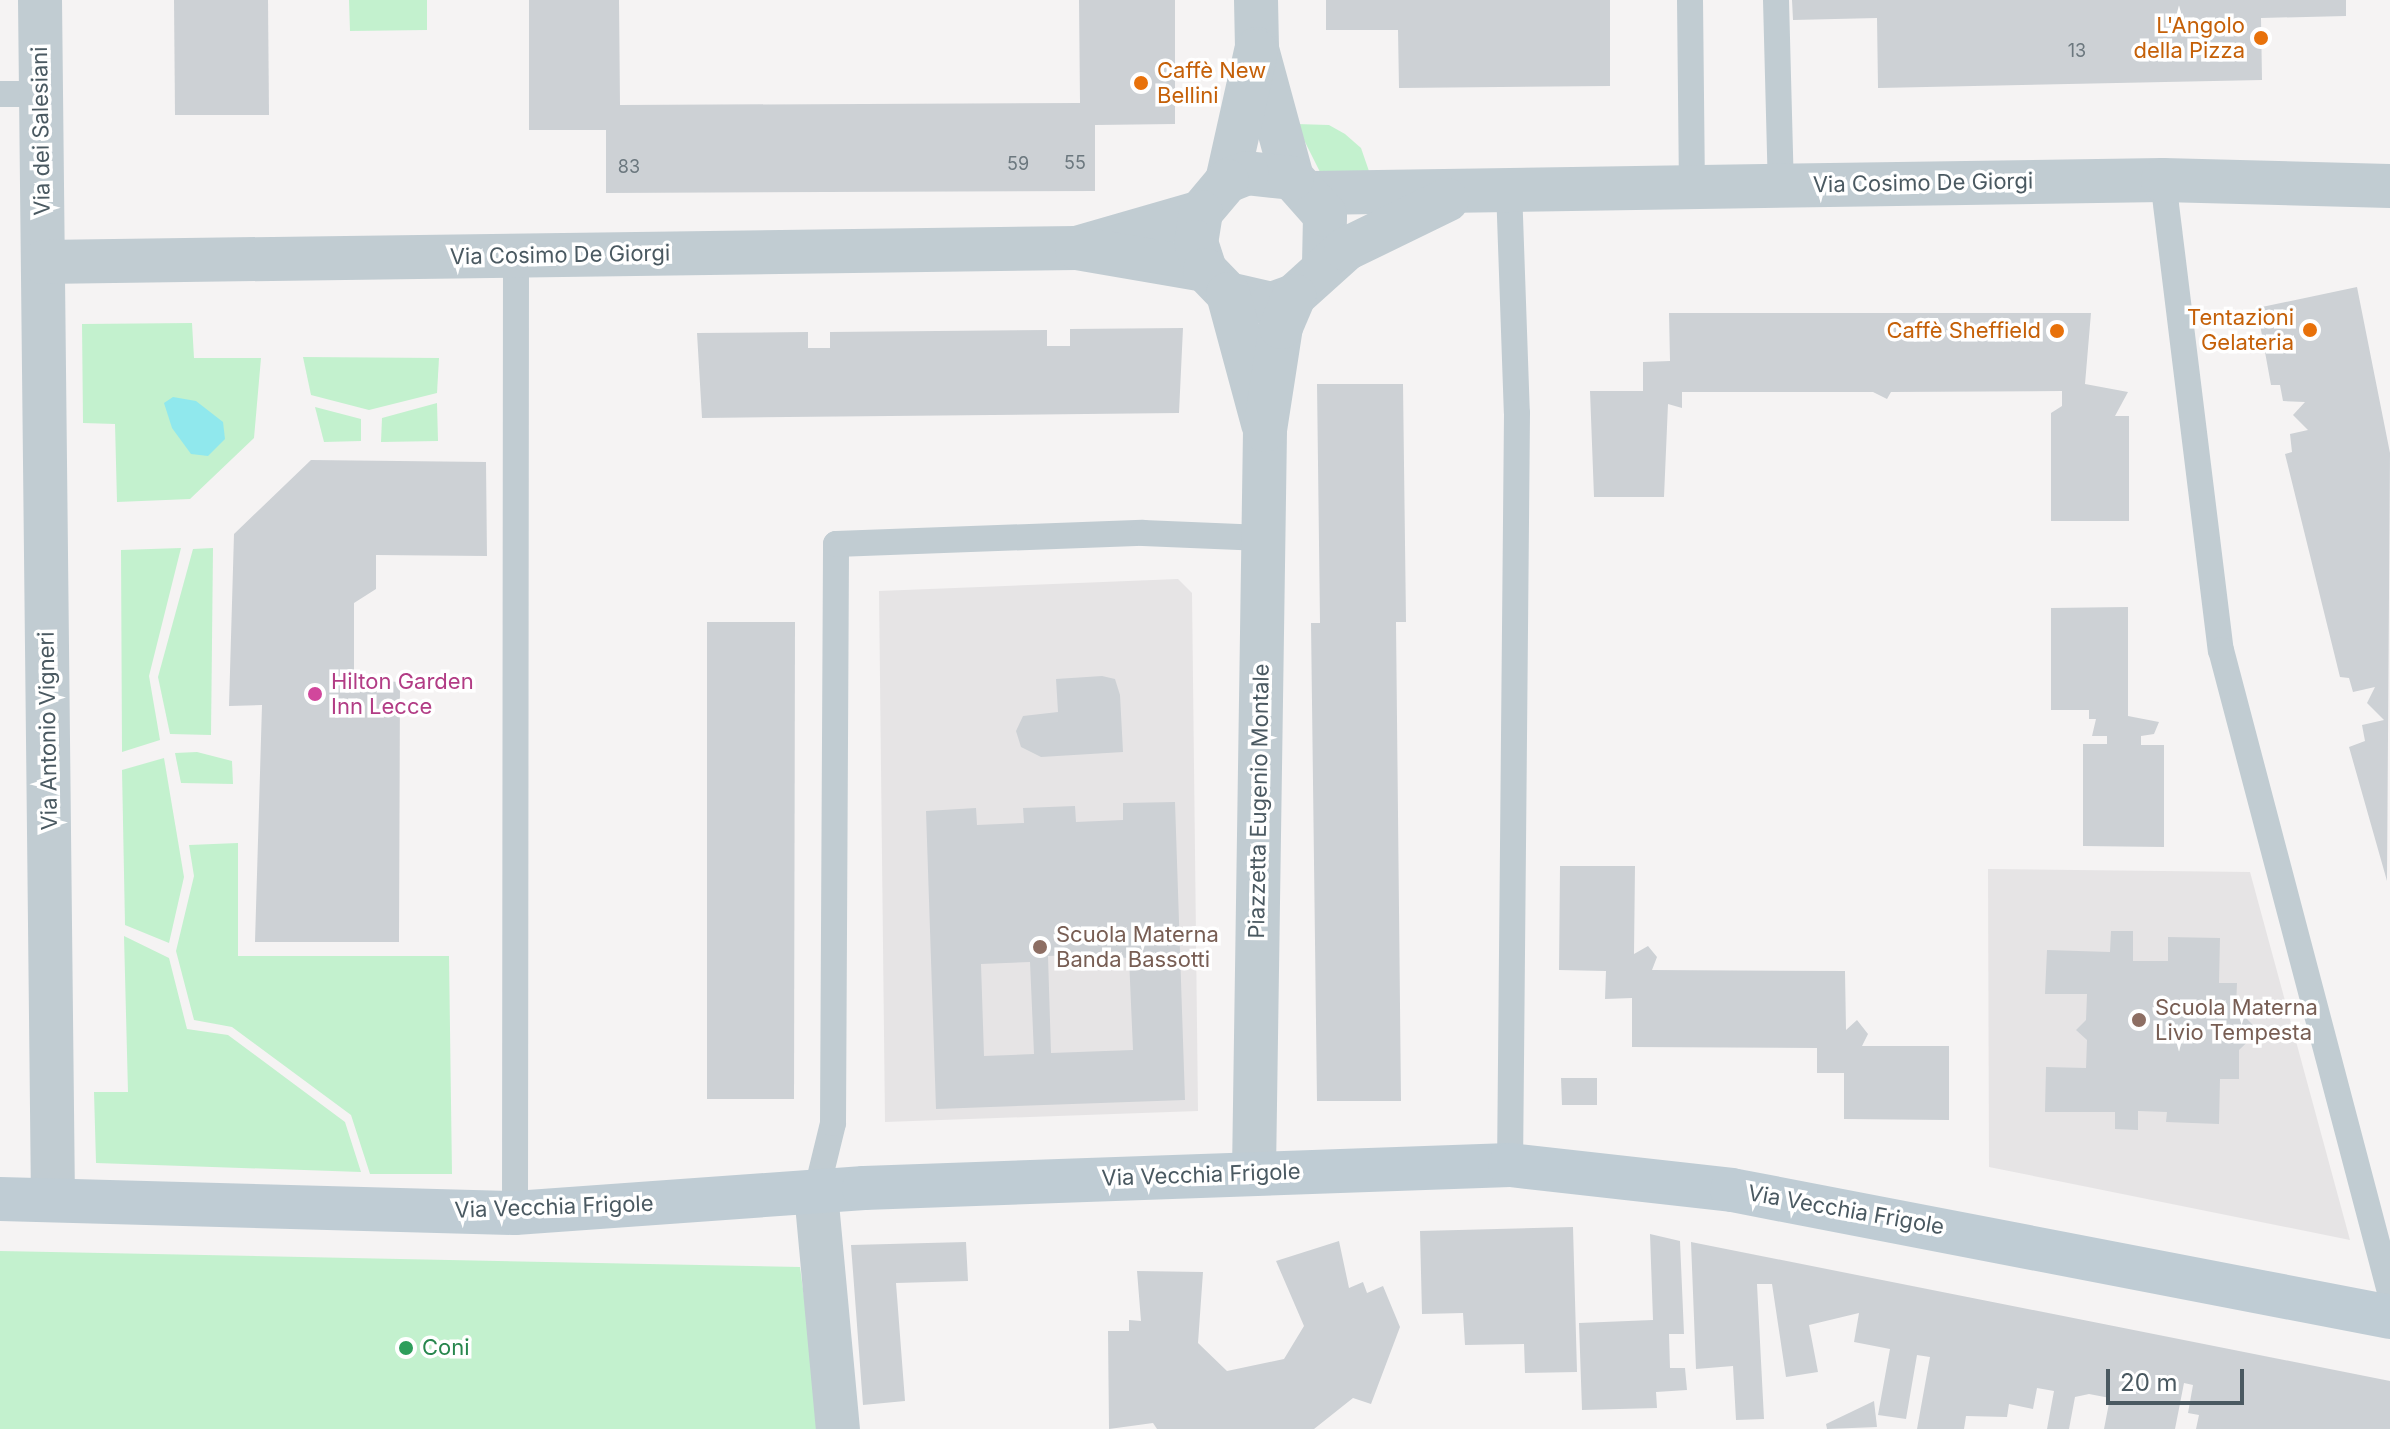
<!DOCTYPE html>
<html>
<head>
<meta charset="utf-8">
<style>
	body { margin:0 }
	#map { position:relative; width:2390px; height:1429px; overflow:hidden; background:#f5f3f3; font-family:Inter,sans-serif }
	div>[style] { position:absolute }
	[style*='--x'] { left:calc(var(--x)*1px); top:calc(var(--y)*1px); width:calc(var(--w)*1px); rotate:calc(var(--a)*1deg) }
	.education>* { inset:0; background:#e6e4e5 }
	.green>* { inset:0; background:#c3f1ce }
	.water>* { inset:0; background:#90e8ed }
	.building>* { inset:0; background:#cdd1d5 }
	.lane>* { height:26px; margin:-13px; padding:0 13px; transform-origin:13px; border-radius:13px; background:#c1ccd2 }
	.street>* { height:44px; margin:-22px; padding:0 22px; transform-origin:22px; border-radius:22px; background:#c1ccd2 }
	.secondary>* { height:44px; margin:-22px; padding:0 22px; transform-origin:22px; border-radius:22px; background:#bfccd4 }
	.dots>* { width:22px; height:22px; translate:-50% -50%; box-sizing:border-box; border:4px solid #fff; border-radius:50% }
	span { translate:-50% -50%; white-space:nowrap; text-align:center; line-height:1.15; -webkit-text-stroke:7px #fff; paint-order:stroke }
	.number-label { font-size:18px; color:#6b777e }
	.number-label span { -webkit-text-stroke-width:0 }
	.food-label { font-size:22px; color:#c56008 }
	.right { translate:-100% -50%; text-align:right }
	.left { translate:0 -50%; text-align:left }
	.street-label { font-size:22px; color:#4a5961 }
	.hotel-label { font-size:22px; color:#b23c85 }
	.education-label { font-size:22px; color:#785e54 }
	.leisure-label { font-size:22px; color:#27864d }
	.scale { position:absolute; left:2106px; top:1369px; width:138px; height:36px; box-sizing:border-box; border:4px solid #4a5961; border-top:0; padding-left:10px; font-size:24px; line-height:28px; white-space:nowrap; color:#4a5961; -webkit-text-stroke:6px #fff; paint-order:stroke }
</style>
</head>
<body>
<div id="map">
	<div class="education">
		<div style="clip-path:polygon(1178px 579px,1192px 593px,1198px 1111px,885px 1122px,879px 591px)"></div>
		<div style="clip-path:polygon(1988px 869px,2250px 872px,2350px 1240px,1989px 1167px)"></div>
	</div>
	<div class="green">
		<div style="clip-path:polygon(349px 0,427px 0,427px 30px,350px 31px)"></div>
		<div style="clip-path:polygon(1296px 124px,1329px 125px,1345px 134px,1361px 148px,1371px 177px,1320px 172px)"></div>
		<div style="clip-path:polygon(192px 323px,194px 358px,261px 358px,254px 438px,190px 499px,117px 502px,115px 424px,83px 423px,82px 324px)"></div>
		<div style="clip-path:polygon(303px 357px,439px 358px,437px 393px,369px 410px,311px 395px)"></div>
		<div style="clip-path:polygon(437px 403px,438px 441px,381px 442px,382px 418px)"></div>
		<div style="clip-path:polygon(315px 407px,361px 419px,361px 441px,324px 442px)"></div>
		<div style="clip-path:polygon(181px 548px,149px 676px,160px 740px,122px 752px,121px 550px)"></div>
		<div style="clip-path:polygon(213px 548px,211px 735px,170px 734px,158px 677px,193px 549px)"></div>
		<div style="clip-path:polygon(197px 752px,232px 761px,233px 784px,181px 783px,175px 753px)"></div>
		<div style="clip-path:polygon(164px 758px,184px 877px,169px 943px,125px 925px,122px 770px)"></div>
		<div style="clip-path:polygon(238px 843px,238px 956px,449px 956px,452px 1174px,370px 1174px,351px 1115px,232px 1027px,194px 1020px,176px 951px,194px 876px,189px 845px)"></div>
		<div style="clip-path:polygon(124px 936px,169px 958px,187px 1029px,228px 1035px,345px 1122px,361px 1172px,96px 1163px,94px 1092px,128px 1092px)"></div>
		<div style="clip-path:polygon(0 1251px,800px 1267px,822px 1429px,0 1429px)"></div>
	</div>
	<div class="water">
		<div style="clip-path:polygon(173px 397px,196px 401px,223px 422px,225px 439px,208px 456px,191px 454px,172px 428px,164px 403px)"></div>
	</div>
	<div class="building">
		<div style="clip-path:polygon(174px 0,268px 0,269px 115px,175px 115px)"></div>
		<div style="clip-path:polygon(529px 0,619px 0,620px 105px,1080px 103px,1079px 0,1175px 0,1175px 124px,1095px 125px,1095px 191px,606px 193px,606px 130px,529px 130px)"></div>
		<div style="clip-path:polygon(1326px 0,1610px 0,1610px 86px,1399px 88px,1398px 30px,1326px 30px)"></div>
		<div style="clip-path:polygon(1792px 0,2346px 0,2346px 16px,2261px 18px,2262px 80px,1878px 88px,1877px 18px,1793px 20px)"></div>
		<div style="clip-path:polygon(2357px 287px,2390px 453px,2387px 881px,2349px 747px,2365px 741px,2362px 725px,2384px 720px,2367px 703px,2375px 687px,2353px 692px,2349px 678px,2340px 677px,2285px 454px,2292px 452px,2290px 434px,2308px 430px,2293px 415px,2305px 402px,2283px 401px,2280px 385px,2271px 385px,2257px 308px)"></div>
		<div style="clip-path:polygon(1669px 313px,2091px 313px,2085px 384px,2128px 392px,2115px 416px,2129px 416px,2129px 521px,2051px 521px,2051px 413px,2062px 406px,2062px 391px,1891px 392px,1887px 399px,1873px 392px,1682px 392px,1682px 408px,1668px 404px,1664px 497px,1594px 497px,1590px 391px,1643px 391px,1643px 362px,1670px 361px)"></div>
		<div style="clip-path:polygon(1183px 328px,1179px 413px,702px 418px,697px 333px,808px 332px,808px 348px,830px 348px,830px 332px,1047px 330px,1047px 346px,1070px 346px,1070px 329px)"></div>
		<div style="clip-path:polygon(1317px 384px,1403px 384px,1406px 622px,1396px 622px,1401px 1101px,1317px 1101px,1311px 623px,1320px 623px)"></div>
		<div style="clip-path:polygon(311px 460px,486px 462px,487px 556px,376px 555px,376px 589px,354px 603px,354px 679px,400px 682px,399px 942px,255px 942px,262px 705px,229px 706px,234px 534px)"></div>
		<div style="clip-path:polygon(2128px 607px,2128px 716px,2159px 722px,2154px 734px,2141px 736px,2141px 745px,2164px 745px,2164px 847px,2083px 846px,2083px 744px,2107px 744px,2107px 736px,2092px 736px,2096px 719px,2089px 719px,2089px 710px,2051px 710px,2051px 608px)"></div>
		<div style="clip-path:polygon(707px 622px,795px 622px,794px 1099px,707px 1099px)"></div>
		<div style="clip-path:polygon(1102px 676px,1115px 679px,1120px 695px,1123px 752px,1041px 757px,1021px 747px,1016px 731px,1023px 716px,1058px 712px,1056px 679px)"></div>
		<div style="clip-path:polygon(evenodd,1175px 802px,1185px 1100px,936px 1109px,926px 811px,976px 808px,977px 825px,1024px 823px,1023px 808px,1075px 806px,1076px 822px,1123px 820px,1123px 803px,1175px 802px,1076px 955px,1129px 958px,1133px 1050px,1051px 1053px,1048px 956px,1076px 955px,1175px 802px,1030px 962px,1034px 1054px,984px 1056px,981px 964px,1030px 962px)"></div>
		<div style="clip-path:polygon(1560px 866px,1635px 866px,1634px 954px,1648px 946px,1657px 957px,1652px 970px,1845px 971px,1846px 1030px,1857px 1020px,1868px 1034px,1862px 1046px,1949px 1046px,1949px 1120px,1844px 1119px,1844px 1073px,1817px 1073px,1817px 1048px,1632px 1047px,1632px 998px,1605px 999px,1606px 971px,1559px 970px)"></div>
		<div style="clip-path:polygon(2111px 931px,2133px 931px,2133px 961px,2168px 961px,2168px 937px,2220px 938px,2219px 983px,2237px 983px,2236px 1008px,2259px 1031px,2239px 1050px,2239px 1079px,2220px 1079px,2219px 1124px,2166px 1122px,2167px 1112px,2138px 1111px,2138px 1130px,2115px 1129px,2115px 1112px,2045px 1112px,2046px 1067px,2086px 1068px,2087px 1040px,2076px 1030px,2086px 1020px,2087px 994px,2045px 994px,2047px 950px,2110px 952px)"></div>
		<div style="clip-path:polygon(1561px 1078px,1597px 1078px,1597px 1105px,1562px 1105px)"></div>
		<div style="clip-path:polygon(1573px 1227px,1577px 1372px,1525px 1373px,1524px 1344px,1465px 1345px,1463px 1313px,1422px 1314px,1420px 1231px)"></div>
		<div style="clip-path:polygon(1650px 1234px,1680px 1241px,1684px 1334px,1669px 1334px,1670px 1368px,1685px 1368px,1687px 1390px,1656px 1392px,1657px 1408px,1582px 1410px,1579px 1323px,1653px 1320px)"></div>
		<div style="clip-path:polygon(1339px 1241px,1349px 1288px,1363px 1282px,1367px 1293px,1383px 1286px,1400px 1327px,1371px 1404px,1353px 1398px,1314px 1429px,1157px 1429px,1153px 1423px,1109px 1429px,1108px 1331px,1129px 1331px,1129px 1320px,1141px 1321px,1137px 1271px,1203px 1272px,1198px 1343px,1227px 1371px,1284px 1359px,1304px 1326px,1276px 1261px)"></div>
		<div style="clip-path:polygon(966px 1242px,968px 1281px,896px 1283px,905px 1401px,863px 1405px,851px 1245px)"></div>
		<div style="clip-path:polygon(1691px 1242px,2390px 1381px,2390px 1429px,2196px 1429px,2199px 1415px,2188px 1413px,2193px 1385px,2184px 1383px,2175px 1429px,2104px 1429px,2110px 1398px,2089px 1394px,2075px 1397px,2069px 1429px,2047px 1429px,2054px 1391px,2037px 1388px,2033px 1409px,2009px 1404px,2007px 1417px,1966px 1416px,1964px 1429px,1917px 1429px,1930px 1357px,1917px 1355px,1906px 1419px,1878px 1415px,1890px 1349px,1854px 1342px,1859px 1313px,1809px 1325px,1818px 1372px,1786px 1377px,1772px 1284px,1757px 1284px,1764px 1419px,1736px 1420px,1733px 1366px,1696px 1369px)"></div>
		<div style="clip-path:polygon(1874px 1401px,1877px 1427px,1827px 1429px,1826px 1424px)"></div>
	</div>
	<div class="lane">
		<div style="--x:1690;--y:0;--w:185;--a:89.4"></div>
		<div style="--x:1776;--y:0;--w:185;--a:88.5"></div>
		<div style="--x:0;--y:94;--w:41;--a:0"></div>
		<div style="--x:2163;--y:180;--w:474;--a:83"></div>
		<div style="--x:2221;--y:650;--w:664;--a:75.25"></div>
		<div style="--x:1509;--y:188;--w:225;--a:88"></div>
		<div style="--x:1517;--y:413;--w:752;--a:90.53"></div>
		<div style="--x:816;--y:1193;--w:72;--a:-76.3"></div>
		<div style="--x:833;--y:1123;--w:579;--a:-89.7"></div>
		<div style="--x:836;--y:544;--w:307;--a:-2.1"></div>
		<div style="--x:1143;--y:533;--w:120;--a:2.4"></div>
		<div style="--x:515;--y:1213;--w:957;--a:-89.94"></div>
	</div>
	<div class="street">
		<div style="--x:40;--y:0;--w:1200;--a:89.38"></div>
		<div style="--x:1256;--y:0;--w:49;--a:88.8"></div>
		<div style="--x:1257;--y:49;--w:134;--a:74.8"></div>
		<div style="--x:1227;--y:181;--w:133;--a:-77.4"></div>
		<div style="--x:1312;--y:193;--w:851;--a:-0.88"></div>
		<div style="--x:2163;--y:180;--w:227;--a:1.5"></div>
		<div style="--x:1077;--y:248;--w:129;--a:-16.2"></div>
		<div style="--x:43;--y:262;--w:1034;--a:-0.78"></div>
		<div style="--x:1077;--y:248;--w:130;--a:9.8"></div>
		<div style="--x:1324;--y:264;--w:49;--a:-88.8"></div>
		<div style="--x:1325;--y:215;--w:50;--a:-131.7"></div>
		<div style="--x:1292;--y:178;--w:45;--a:-173.7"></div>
		<div style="--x:1247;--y:173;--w:22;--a:158"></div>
		<div style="--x:1227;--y:181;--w:40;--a:130"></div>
		<div style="--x:1201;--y:212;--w:30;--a:99"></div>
		<div style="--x:1196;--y:242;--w:29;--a:72"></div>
		<div style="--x:1205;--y:270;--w:33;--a:46"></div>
		<div style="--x:1228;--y:294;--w:45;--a:12.8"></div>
		<div style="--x:1272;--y:304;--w:23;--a:-20"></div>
		<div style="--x:1294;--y:296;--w:70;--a:-42.1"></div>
		<div style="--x:1346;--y:249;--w:112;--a:-25.9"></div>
		<div style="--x:1228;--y:294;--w:135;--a:74.9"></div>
		<div style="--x:1254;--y:1172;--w:742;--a:-89.15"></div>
		<div style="--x:1265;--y:430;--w:104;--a:-81.2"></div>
		<div style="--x:1281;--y:327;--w:34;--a:-67"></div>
		<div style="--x:816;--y:1193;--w:237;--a:84.7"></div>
	</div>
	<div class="secondary">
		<div style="--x:0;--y:1199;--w:515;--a:1.56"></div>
		<div style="--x:515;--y:1213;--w:350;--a:-4.1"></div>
		<div style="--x:864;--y:1188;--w:646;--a:-2.04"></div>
		<div style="--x:1510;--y:1165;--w:223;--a:6.4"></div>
		<div style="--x:1732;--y:1190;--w:670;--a:10.92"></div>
	</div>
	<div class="dots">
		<div style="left:2261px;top:38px;background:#e8710a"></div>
		<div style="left:1141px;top:83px;background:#e8710a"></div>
		<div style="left:2310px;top:330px;background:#e8710a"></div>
		<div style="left:2057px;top:331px;background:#e8710a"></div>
		<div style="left:315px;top:694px;background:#d1479c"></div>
		<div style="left:1040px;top:947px;background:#8d6e63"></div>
		<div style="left:2139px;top:1020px;background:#8d6e63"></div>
		<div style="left:406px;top:1348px;background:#2e9e5b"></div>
	</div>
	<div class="number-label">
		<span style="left:2077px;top:51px">13</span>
		<span style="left:1075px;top:163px">55</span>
		<span style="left:1018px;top:164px">59</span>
		<span style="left:629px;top:167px">83</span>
	</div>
	<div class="food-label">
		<span class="right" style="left:2245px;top:38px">L'Angolo<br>della Pizza</span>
		<span class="left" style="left:1157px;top:83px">Caffè New<br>Bellini</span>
		<span class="right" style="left:2294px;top:330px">Tentazioni<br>Gelateria</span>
		<span class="right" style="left:2041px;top:331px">Caffè Sheffield</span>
	</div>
	<div class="street-label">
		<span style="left:41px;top:131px;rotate:-91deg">Via dei Salesiani</span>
		<span style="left:1923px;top:183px;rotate:-1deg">Via Cosimo De Giorgi</span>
		<span style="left:560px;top:255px;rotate:-1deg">Via Cosimo De Giorgi</span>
		<span style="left:48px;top:731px;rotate:-91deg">Via Antonio Vigneri</span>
		<span style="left:1259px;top:801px;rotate:-89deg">Piazzetta Eugenio Montale</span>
		<span style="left:1201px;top:1175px;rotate:-2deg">Via Vecchia Frigole</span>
		<span style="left:554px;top:1207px;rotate:-2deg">Via Vecchia Frigole</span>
		<span style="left:1846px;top:1210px;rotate:10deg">Via Vecchia Frigole</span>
	</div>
	<div class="hotel-label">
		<span class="left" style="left:331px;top:694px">Hilton Garden<br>Inn Lecce</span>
	</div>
	<div class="education-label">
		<span class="left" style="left:1056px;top:947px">Scuola Materna<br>Banda Bassotti</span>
		<span class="left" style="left:2155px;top:1020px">Scuola Materna<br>Livio Tempesta</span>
	</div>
	<div class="leisure-label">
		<span class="left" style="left:422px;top:1348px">Coni</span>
	</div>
	<div class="scale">20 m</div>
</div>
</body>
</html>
